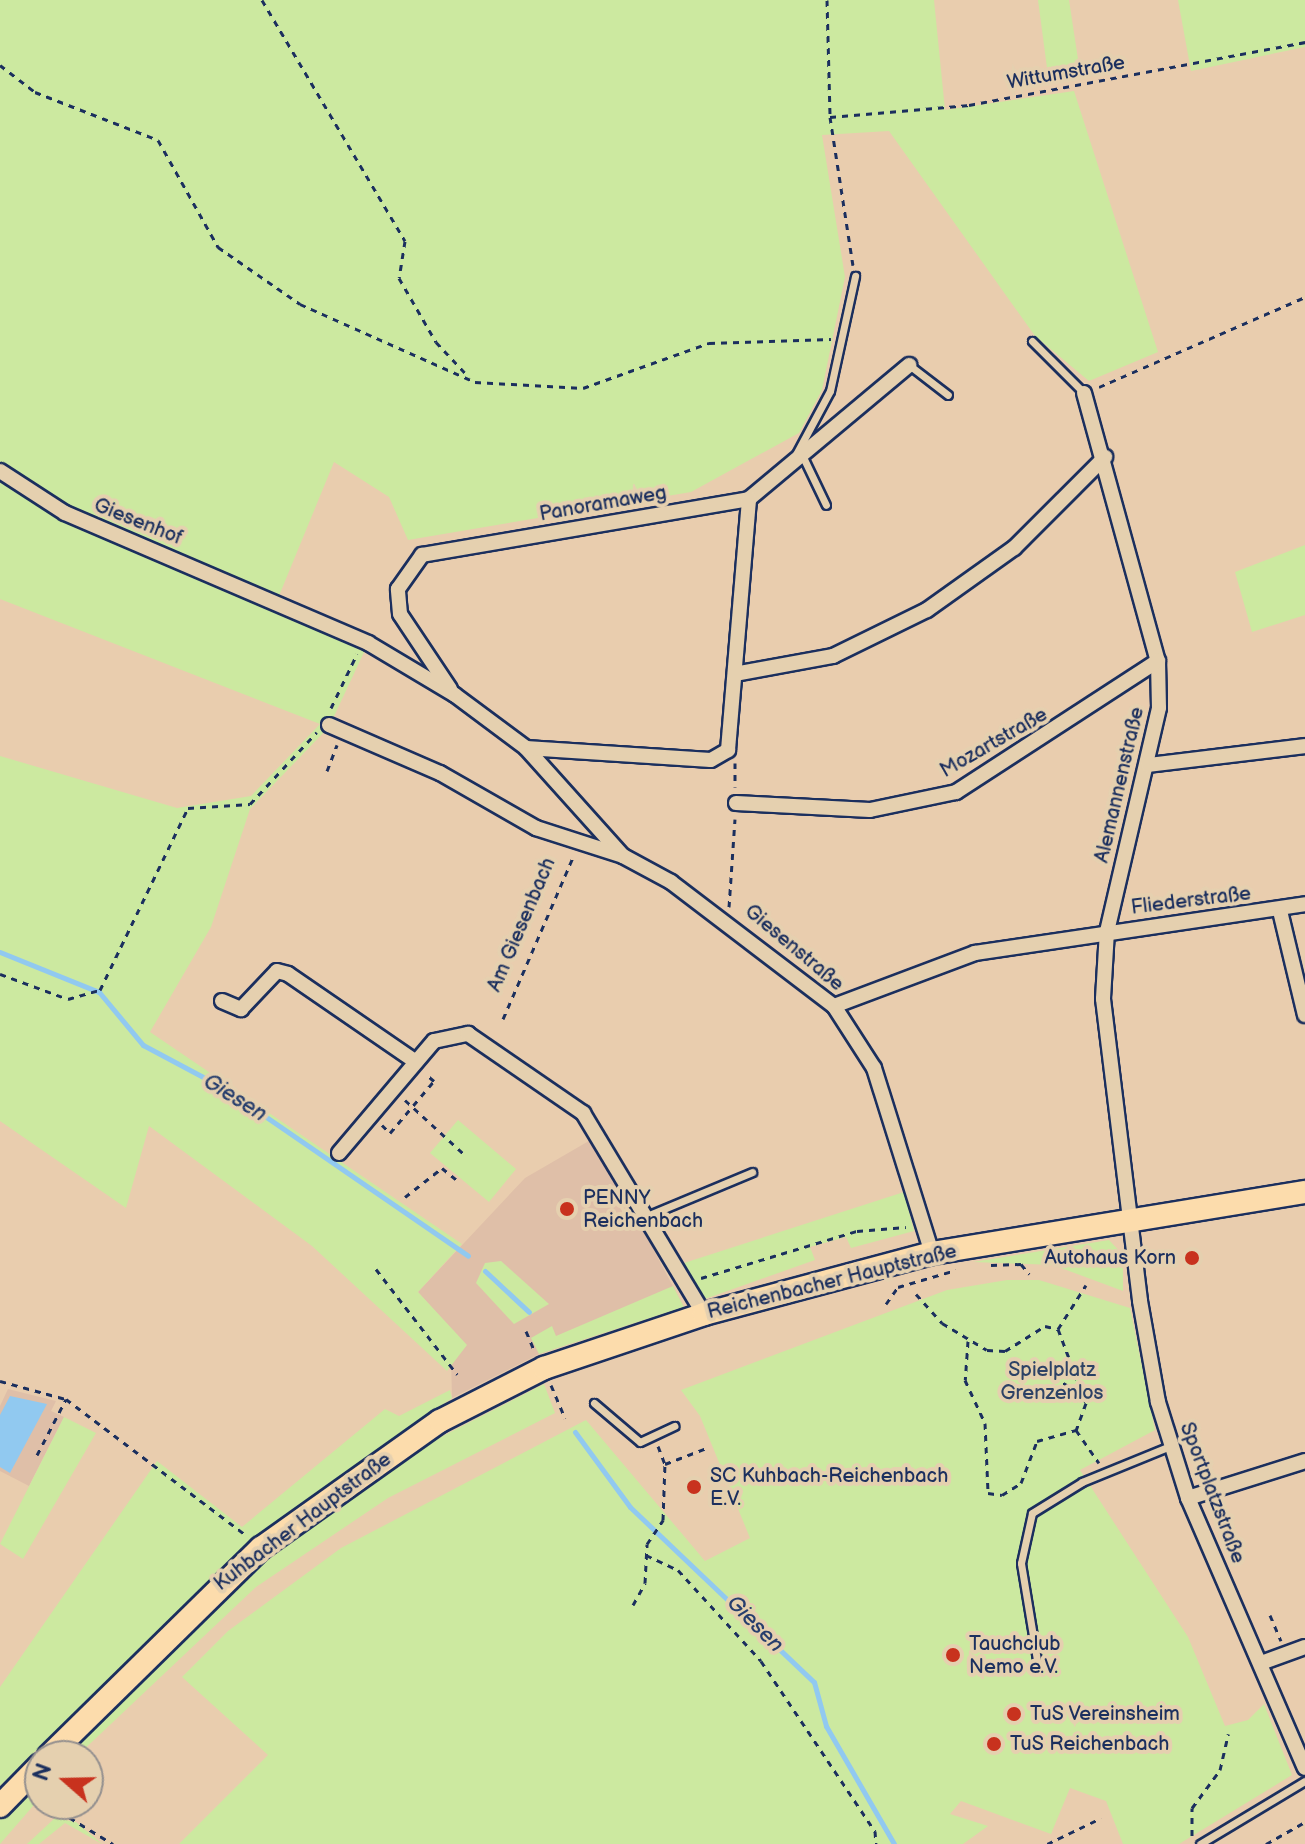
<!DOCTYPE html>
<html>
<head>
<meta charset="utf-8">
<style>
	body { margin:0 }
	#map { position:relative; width:1305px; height:1844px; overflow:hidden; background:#e9cdae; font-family:"Balsamiq Sans",sans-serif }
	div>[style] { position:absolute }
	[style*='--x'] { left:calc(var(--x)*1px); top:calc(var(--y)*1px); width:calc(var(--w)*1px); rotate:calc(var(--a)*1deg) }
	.built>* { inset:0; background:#dfbfa8 }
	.green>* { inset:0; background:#cce9a0 }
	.water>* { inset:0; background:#91c9f0 }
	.stream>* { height:5px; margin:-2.5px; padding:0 2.5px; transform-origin:2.5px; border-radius:2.5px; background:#91c9f0 }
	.path>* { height:3px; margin-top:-1.5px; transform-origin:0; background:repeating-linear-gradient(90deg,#1b2f5e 0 6px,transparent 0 12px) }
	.roads { filter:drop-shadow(2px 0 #1b2f5e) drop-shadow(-2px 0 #1b2f5e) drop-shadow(0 2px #1b2f5e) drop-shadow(0 -2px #1b2f5e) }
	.lane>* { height:7px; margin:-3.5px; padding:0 3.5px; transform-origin:3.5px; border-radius:3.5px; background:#e5d0af }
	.street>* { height:14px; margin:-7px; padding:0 7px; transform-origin:7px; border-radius:7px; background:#e5d0af }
	.primary>* { height:22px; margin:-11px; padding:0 11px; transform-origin:11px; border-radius:11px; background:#fcdcac }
	.dots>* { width:22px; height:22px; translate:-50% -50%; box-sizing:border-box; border:4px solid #e5d0af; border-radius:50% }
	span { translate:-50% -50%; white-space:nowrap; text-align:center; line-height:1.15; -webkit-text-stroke:8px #e5d0af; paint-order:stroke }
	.street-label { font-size:20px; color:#1b2f5e }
	.poi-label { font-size:20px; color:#1b2f5e }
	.left { translate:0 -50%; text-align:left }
	.right { translate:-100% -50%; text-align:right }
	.park-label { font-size:20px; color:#2d4265 }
	.water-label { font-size:22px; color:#273e6d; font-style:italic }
	.north { position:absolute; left:24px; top:1740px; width:80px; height:80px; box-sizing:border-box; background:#e5d0af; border:2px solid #94908f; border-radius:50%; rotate:290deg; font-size:22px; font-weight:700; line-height:32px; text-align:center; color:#1b2f5e }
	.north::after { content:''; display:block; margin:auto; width:28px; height:36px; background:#c8321e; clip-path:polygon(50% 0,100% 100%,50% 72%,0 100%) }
</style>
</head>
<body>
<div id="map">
	<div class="built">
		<div style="clip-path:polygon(594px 1138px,684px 1307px,539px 1354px,452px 1398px,451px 1357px,466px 1346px,418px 1292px,525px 1178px)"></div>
		<div style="clip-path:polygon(8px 1389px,56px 1401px,51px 1411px,64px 1417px,29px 1486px,0 1471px,0 1406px)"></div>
	</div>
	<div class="green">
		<div style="clip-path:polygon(0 0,934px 0,945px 110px,1074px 91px,1158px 352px,1089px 381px,1035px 336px,889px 131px,822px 135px,845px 277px,822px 390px,799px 433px,691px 492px,408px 540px,389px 497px,334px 462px,274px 608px,366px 648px,329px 727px,250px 809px,211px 927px,150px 1032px,462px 1244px,418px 1292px,467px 1345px,447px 1371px,312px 1246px,149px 1126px,126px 1208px,0 1121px,0 756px,177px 808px,251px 796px,320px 724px,0 599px)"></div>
		<div style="clip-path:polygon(1038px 0,1069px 0,1081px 79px,1049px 83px)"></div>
		<div style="clip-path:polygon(1178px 0,1305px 0,1305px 47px,1191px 71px)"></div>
		<div style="clip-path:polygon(1305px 545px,1305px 615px,1252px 632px,1235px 572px)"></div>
		<div style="clip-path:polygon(458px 1120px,516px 1169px,489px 1202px,430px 1153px)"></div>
		<div style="clip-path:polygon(904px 1192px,914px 1231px,851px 1248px,846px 1237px,810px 1247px,815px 1260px,702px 1300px,684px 1263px)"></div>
		<div style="clip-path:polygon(1109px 1240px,1123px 1255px,1123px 1291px,1053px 1265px,973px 1262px)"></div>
		<div style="clip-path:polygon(501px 1261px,549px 1304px,514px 1324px,476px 1283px,485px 1263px)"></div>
		<div style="clip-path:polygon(1007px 1280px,1039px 1280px,1130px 1308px,1155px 1430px,1080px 1470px,1188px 1637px,1225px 1726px,1248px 1720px,1264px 1704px,1292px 1775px,1179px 1844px,1123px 1844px,1106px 1801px,1070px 1788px,1051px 1834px,961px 1801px,950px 1814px,988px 1826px,963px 1844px,179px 1844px,268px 1755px,182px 1677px,228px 1631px,341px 1548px,586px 1420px,705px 1561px,750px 1538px,700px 1416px,681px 1390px,947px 1290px)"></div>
		<div style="clip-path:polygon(673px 1286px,684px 1307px,539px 1354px,531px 1338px,552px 1326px,556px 1336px)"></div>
		<div style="clip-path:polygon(544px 1384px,555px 1413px,388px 1498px,256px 1587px,77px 1756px,62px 1756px,224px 1590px,276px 1550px,429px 1443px)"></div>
		<div style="clip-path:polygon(450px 1390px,452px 1398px,243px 1547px,0 1786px,0 1687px,157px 1461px,242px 1527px,385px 1409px,399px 1416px)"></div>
		<div style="clip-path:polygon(64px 1417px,96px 1433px,23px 1559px,0 1544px)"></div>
		<div style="clip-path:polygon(40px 1778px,40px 1798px,0 1844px,0 1820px)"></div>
		<div style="clip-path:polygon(55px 1818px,76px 1822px,102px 1844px,65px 1823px,39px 1844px,27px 1844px)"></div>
	</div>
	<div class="water">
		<div style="clip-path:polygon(10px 1396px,47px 1404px,10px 1473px,0 1467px,0 1415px)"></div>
	</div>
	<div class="stream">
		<div style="--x:0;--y:952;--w:107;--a:22"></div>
		<div style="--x:99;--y:992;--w:69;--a:50.3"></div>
		<div style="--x:143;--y:1045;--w:92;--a:28"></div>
		<div style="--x:224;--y:1088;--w:296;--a:34.5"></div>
		<div style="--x:485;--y:1271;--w:60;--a:43"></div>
		<div style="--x:575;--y:1432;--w:93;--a:53.7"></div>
		<div style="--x:630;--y:1507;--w:254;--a:43.6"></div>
		<div style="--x:814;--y:1682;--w:46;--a:74.7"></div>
		<div style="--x:826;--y:1726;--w:136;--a:60"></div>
	</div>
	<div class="path">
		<div style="--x:262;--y:0;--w:280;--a:59.3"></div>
		<div style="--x:405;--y:241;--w:37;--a:99"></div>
		<div style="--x:399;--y:278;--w:74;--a:60"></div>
		<div style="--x:436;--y:342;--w:48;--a:46.7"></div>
		<div style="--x:827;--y:0;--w:117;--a:88.5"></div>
		<div style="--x:830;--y:117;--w:150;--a:81.2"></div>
		<div style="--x:0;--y:65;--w:44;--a:37.6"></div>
		<div style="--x:35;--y:92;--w:132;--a:21.3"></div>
		<div style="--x:158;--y:140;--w:123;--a:60.7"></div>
		<div style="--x:218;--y:247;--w:100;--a:34.8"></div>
		<div style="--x:300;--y:304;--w:192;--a:24"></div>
		<div style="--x:475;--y:382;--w:108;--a:3.2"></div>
		<div style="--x:583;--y:388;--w:134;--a:-19.7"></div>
		<div style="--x:709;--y:343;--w:122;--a:-1.9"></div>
		<div style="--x:830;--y:117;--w:140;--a:-4.9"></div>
		<div style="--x:969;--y:105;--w:342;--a:-10.6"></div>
		<div style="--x:1099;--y:387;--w:225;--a:-23.6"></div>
		<div style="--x:331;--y:708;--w:60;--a:-64.3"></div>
		<div style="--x:735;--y:763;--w:24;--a:90"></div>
		<div style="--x:327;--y:771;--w:28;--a:-69"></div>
		<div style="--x:729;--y:907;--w:88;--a:-86.1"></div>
		<div style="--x:0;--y:974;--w:72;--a:20.2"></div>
		<div style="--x:68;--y:999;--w:33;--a:-16"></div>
		<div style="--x:100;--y:990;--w:202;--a:-64.2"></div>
		<div style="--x:188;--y:808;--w:62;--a:-3.7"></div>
		<div style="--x:250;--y:804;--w:98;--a:-47.1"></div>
		<div style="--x:503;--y:1019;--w:176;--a:-66.6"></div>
		<div style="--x:405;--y:1100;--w:80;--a:42.5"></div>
		<div style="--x:382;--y:1125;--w:11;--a:45"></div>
		<div style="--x:390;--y:1133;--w:68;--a:-49.8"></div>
		<div style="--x:434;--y:1081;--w:11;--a:-139"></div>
		<div style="--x:405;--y:1197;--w:47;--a:-38.1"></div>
		<div style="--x:442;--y:1168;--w:22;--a:39"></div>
		<div style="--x:991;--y:1265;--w:30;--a:-2"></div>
		<div style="--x:1021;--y:1264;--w:13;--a:51"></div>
		<div style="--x:376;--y:1269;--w:133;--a:52.4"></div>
		<div style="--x:701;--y:1278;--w:163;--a:-16.8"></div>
		<div style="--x:857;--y:1231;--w:49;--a:-4.7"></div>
		<div style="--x:916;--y:1294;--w:39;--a:48"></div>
		<div style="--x:942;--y:1323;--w:52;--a:31"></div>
		<div style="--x:987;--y:1350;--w:18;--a:3"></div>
		<div style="--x:1005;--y:1351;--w:47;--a:-32"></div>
		<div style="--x:1045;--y:1326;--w:13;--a:13"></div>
		<div style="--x:1058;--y:1329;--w:79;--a:69.3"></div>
		<div style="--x:1086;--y:1403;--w:29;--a:110"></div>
		<div style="--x:1076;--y:1430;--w:40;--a:55.1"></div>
		<div style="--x:886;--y:1304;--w:21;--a:-55"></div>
		<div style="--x:898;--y:1287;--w:60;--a:-16.3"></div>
		<div style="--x:1058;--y:1329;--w:52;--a:-57.5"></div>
		<div style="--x:526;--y:1331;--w:21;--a:67"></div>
		<div style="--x:968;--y:1341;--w:39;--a:94"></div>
		<div style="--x:965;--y:1380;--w:47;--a:65.1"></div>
		<div style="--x:985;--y:1423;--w:70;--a:87.5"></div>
		<div style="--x:988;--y:1493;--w:14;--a:8"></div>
		<div style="--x:1002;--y:1495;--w:22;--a:-32"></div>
		<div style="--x:1021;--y:1483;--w:45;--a:-69.1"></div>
		<div style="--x:1037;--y:1441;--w:41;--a:-15.8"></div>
		<div style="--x:1053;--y:1377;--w:36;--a:30"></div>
		<div style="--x:0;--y:1381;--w:68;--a:15.3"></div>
		<div style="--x:66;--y:1399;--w:226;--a:37.1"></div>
		<div style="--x:551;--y:1385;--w:36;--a:67"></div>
		<div style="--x:658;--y:1446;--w:19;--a:69"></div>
		<div style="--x:37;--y:1455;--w:63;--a:-62.6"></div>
		<div style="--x:1221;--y:1533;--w:11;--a:-22"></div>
		<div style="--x:646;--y:1555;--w:35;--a:25"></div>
		<div style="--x:678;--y:1570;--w:123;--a:47.6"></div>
		<div style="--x:761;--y:1661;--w:205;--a:56.2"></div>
		<div style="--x:875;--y:1831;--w:13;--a:86"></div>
		<div style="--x:633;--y:1605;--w:25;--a:-61"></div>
		<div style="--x:645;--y:1583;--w:39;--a:-87"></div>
		<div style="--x:647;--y:1544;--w:29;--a:-56"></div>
		<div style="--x:663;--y:1520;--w:56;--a:-88"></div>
		<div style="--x:665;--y:1464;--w:47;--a:-21.1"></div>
		<div style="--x:1270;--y:1615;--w:28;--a:67"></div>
		<div style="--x:49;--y:1805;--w:75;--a:31.4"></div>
		<div style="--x:1192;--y:1836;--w:28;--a:-90"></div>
		<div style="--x:1192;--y:1808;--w:47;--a:-53.6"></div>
		<div style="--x:1220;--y:1770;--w:37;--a:-77"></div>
		<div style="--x:1047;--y:1844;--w:60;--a:-25.7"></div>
		<div style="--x:1266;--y:1844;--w:45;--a:-29.4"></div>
	</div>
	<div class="roads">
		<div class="lane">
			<div style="--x:1032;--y:341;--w:74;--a:45"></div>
			<div style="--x:909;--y:365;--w:49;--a:37.6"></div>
			<div style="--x:803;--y:457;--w:53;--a:64.4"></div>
			<div style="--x:794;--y:458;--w:76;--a:-61.8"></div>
			<div style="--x:830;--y:391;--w:118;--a:-77.7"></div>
			<div style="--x:647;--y:1216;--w:114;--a:-22.7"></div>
			<div style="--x:594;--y:1403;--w:60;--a:40.3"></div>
			<div style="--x:640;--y:1442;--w:38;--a:-25"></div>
			<div style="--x:1037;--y:1660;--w:98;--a:-99.4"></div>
			<div style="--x:1021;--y:1563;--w:51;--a:-77.6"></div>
			<div style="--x:1032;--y:1513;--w:59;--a:-31.8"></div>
			<div style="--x:1082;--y:1482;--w:95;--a:-22.2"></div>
			<div style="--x:1200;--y:1844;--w:122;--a:-31"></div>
		</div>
		<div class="street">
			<div style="--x:1084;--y:393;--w:278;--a:74.6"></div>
			<div style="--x:1158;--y:661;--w:47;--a:88.8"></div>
			<div style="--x:1159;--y:708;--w:229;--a:103.1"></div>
			<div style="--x:1107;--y:931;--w:68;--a:93.4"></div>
			<div style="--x:1103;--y:999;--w:304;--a:83"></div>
			<div style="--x:1140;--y:1301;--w:103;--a:79.9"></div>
			<div style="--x:1158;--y:1402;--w:101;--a:72.6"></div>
			<div style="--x:1188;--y:1498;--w:294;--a:66.6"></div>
			<div style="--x:0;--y:471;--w:77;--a:32.9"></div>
			<div style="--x:65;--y:513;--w:330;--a:23.2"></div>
			<div style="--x:368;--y:643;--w:101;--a:30.9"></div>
			<div style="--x:455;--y:695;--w:89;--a:36.7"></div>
			<div style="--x:526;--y:748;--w:145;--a:48.1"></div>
			<div style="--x:740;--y:673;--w:95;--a:-10.4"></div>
			<div style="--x:833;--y:656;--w:105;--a:-26.1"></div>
			<div style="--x:927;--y:610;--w:107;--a:-35.5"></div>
			<div style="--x:1014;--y:548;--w:129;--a:-45"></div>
			<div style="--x:450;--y:689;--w:90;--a:-123.7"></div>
			<div style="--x:400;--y:614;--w:25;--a:-95"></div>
			<div style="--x:398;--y:589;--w:42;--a:-54.8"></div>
			<div style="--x:422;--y:555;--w:332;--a:-9.7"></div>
			<div style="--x:749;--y:499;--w:209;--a:-39.9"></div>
			<div style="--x:329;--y:725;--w:121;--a:23.4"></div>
			<div style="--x:440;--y:773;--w:111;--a:29.8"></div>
			<div style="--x:536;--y:828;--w:91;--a:17.8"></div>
			<div style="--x:623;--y:856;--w:55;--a:28.4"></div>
			<div style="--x:671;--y:882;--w:205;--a:37.3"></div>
			<div style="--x:834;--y:1006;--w:74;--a:57.2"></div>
			<div style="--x:874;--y:1068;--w:194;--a:72.6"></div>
			<div style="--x:526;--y:748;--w:185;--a:3.7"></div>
			<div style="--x:711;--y:760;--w:20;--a:-30"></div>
			<div style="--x:728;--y:750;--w:252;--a:-85.2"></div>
			<div style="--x:1148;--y:765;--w:158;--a:-6.9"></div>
			<div style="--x:736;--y:803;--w:134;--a:3"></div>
			<div style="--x:870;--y:810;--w:88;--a:-11.8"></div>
			<div style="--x:956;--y:792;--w:241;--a:-33"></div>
			<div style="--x:1280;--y:911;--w:107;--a:76.5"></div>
			<div style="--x:222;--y:1001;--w:21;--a:23"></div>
			<div style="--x:241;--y:1009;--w:52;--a:-46.5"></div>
			<div style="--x:277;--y:971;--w:11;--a:15"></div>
			<div style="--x:288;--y:974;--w:155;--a:34.5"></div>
			<div style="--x:834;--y:1006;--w:151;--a:-20.6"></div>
			<div style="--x:975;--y:953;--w:334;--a:-8.4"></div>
			<div style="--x:339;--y:1153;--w:147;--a:-49.7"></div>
			<div style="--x:434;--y:1041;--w:35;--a:-12"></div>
			<div style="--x:468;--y:1034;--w:140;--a:34.5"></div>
			<div style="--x:583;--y:1113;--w:235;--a:59"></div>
			<div style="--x:1188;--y:1498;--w:123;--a:-17.5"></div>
			<div style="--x:1261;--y:1663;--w:47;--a:-20"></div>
		</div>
		<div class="primary">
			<div style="--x:49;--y:1756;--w:297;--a:-44.5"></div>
			<div style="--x:261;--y:1548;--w:219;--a:-35.4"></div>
			<div style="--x:440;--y:1421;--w:117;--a:-27"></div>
			<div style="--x:544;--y:1368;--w:169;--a:-18.6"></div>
			<div style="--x:704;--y:1314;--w:236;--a:-15"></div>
			<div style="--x:932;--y:1253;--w:378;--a:-9.3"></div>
			<div style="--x:0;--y:1806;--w:57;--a:-45.7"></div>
		</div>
	</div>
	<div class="dots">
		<div style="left:567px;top:1209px;background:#c8321e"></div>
		<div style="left:1192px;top:1258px;background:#c8321e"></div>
		<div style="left:694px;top:1487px;background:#c8321e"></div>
		<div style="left:953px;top:1655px;background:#c8321e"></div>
		<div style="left:1014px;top:1714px;background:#c8321e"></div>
		<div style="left:994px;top:1744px;background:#c8321e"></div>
	</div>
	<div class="street-label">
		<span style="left:1066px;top:73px;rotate:-10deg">Wittumstraße</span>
		<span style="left:603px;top:504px;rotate:-10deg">Panoramaweg</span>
		<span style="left:138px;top:522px;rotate:22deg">Giesenhof</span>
		<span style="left:994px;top:743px;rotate:-30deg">Mozartstraße</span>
		<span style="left:1120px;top:785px;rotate:-77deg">Alemannenstraße</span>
		<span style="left:1191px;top:901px;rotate:-7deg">Fliederstraße</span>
		<span style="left:522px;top:925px;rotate:-67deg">Am Giesenbach</span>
		<span style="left:794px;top:948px;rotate:40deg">Giesenstraße</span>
		<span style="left:832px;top:1282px;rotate:-14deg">Reichenbacher Hauptstraße</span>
		<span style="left:1212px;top:1493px;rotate:69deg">Sportplatzstraße</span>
		<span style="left:303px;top:1522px;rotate:-37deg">Kuhbacher Hauptstraße</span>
	</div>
	<div class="poi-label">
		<span class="left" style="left:583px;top:1210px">PENNY<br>Reichenbach</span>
		<span class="right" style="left:1176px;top:1258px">Autohaus Korn</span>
		<span class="left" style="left:710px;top:1488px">SC Kuhbach-Reichenbach<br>E.V.</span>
		<span class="left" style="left:969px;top:1656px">Tauchclub<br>Nemo e.V.</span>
		<span class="left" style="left:1030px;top:1714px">TuS Vereinsheim</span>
		<span class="left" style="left:1010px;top:1744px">TuS Reichenbach</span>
	</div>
	<div class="park-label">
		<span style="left:1052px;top:1382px">Spielplatz<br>Grenzenlos</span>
	</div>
	<div class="water-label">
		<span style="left:235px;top:1098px;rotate:32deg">Giesen</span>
		<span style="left:755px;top:1624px;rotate:45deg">Giesen</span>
	</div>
	<div class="north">N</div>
</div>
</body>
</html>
